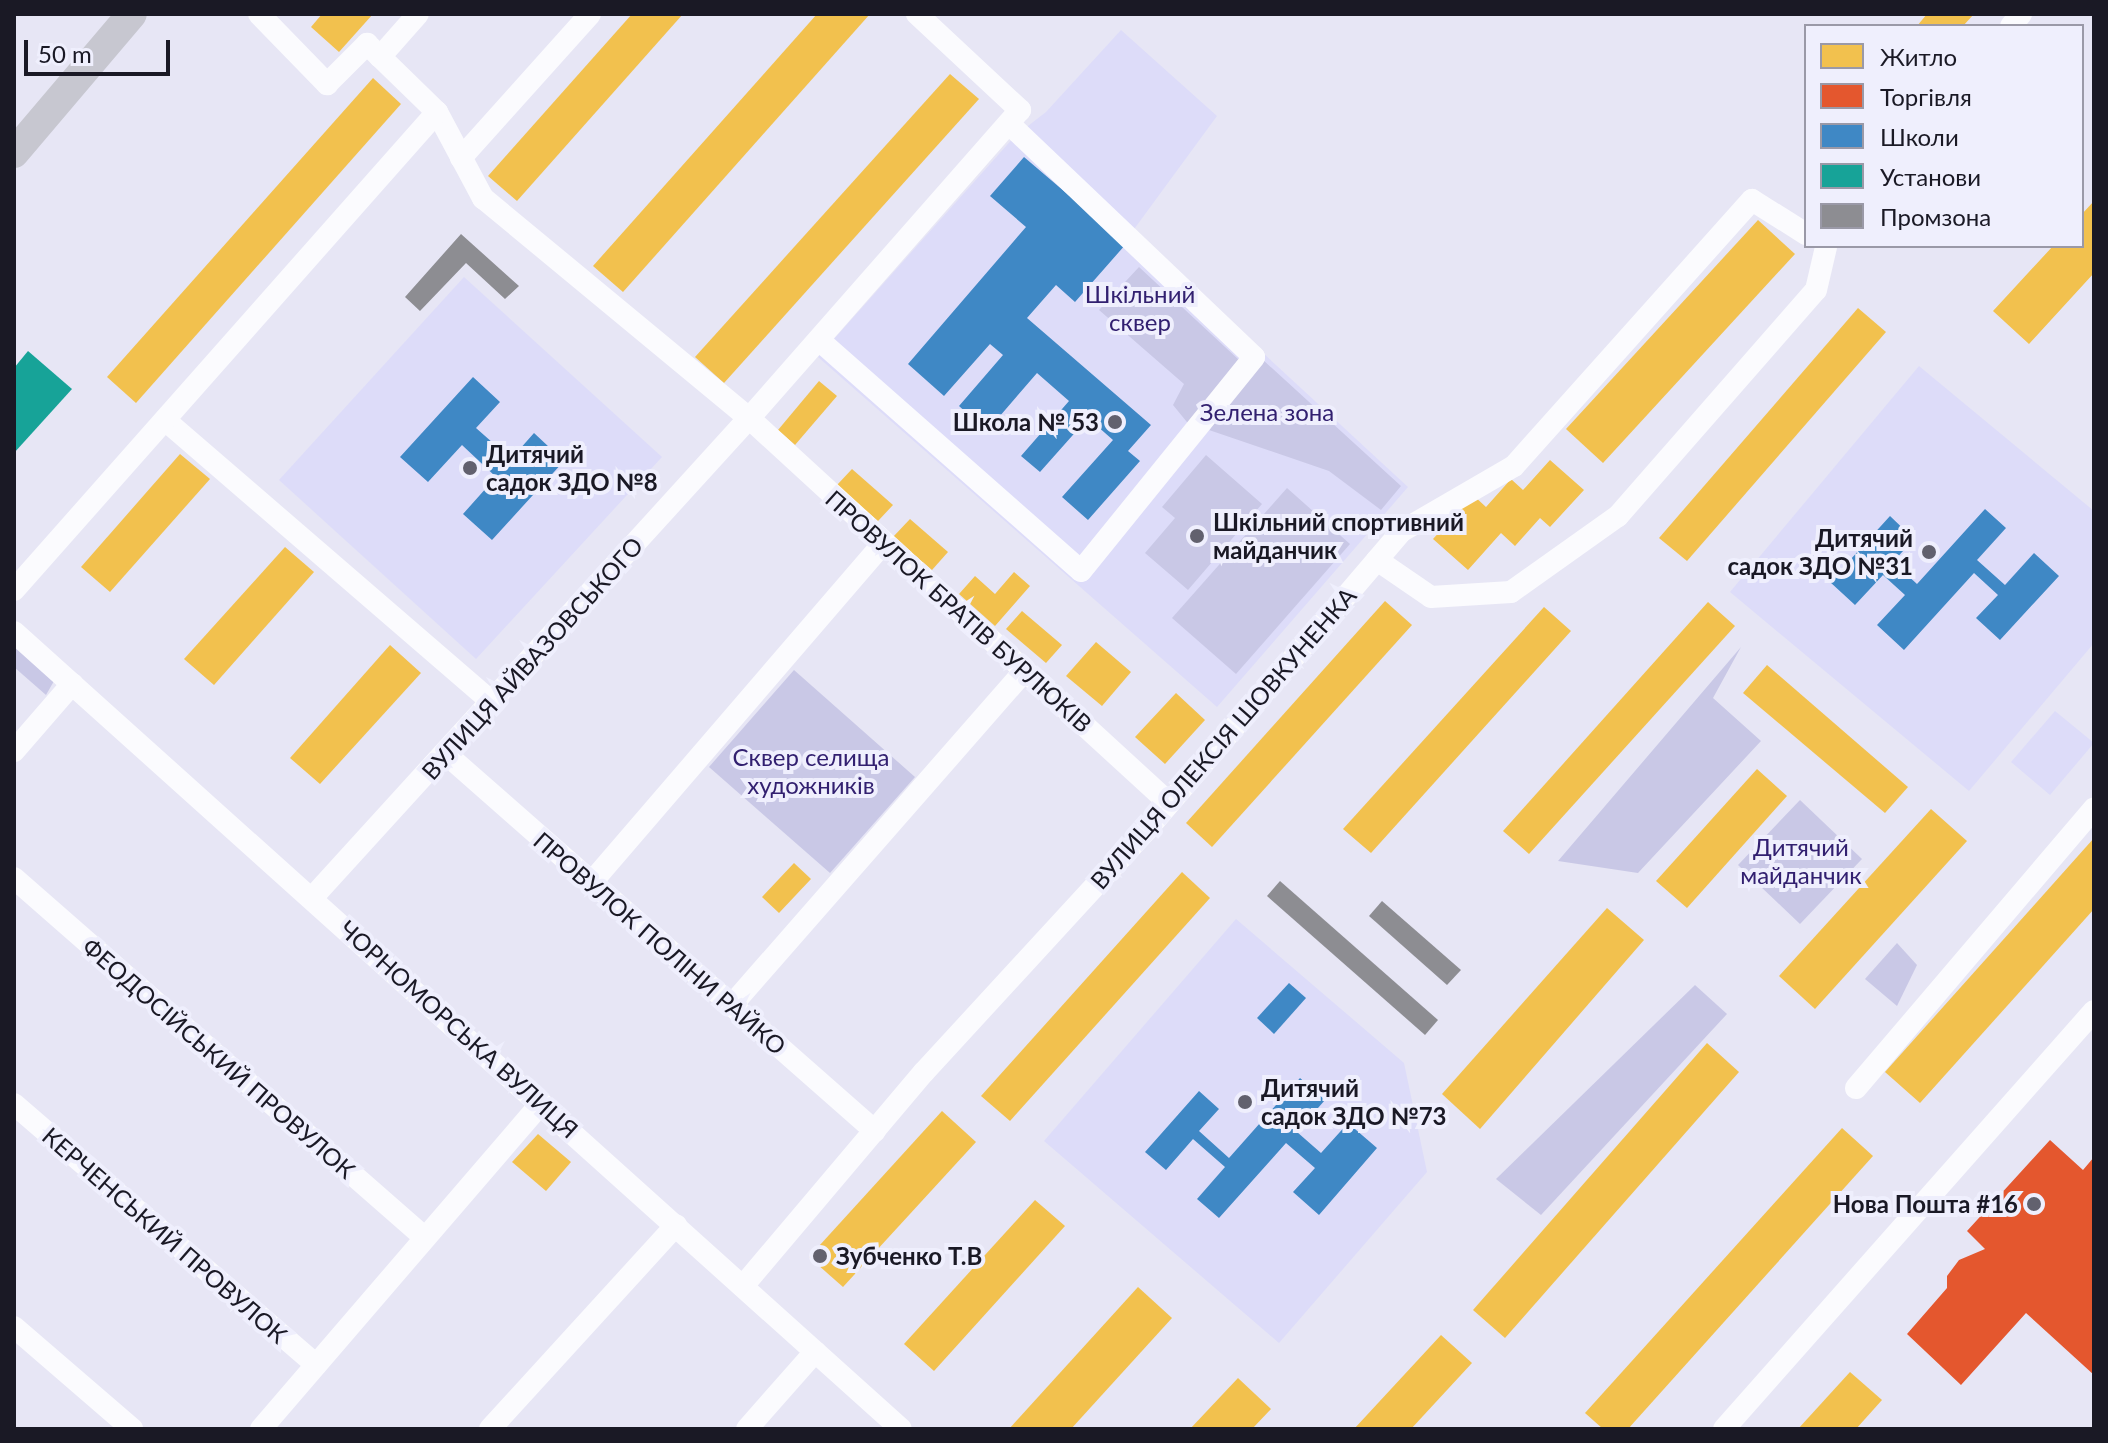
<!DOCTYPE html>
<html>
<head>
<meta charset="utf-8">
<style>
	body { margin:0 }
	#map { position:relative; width:2108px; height:1443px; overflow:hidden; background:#e7e6f5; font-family:Lato,sans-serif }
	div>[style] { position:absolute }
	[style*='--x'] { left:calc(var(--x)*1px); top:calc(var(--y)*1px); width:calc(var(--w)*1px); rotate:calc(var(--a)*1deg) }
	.built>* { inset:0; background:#dddcf9 }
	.green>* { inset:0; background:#c9c8e6 }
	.homes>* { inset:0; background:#f2c14e }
	.shops>* { inset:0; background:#e4572e }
	.schools>* { inset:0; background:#3f88c5 }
	.public>* { inset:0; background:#17a398 }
	.industry>* { inset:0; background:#8d8d92 }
	.minor>* { height:22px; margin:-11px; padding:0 11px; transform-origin:11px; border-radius:11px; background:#fbfbfe }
	.major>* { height:30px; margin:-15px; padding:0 15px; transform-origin:15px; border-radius:15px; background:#c7c7d0 }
	.dots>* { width:22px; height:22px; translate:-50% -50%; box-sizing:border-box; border:4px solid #efeffd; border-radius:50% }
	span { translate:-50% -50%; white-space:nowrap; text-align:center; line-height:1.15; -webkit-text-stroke:8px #efeffd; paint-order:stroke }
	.park-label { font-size:24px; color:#322070 }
	.poi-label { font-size:24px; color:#1a1925; font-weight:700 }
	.right { translate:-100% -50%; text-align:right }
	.left { translate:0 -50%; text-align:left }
	.street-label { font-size:24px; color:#1a1925 }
	.frame { position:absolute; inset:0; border:16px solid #1a1925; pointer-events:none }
	.legend { position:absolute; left:1804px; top:24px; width:280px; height:224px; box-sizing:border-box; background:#efeffd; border:2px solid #9a99a7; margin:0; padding:10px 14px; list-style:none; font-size:24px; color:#1a1925 }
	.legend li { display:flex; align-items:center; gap:16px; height:40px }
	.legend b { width:40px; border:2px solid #9a99a7 }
	.scale { position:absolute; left:24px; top:40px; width:146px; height:36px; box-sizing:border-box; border:4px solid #1a1925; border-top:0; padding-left:10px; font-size:24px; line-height:28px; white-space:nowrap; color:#1a1925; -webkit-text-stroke:6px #efeffd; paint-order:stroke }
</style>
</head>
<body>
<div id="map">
	<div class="built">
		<div style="clip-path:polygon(1121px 30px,1217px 116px,1132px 232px,1408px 487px,1217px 707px,818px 357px,1015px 136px,1046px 112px)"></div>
		<div style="clip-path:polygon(464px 277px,662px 457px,476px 659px,279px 480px)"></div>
		<div style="clip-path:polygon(1919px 366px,2094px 511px,2094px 643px,1969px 791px,1730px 592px)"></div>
		<div style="clip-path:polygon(2055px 711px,2094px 743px,2050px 795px,2011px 762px)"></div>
		<div style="clip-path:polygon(1236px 919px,1404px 1063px,1427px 1172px,1279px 1343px,1044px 1141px)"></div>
	</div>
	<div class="green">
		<div style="clip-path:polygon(1139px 267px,1239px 360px,1191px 427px,1173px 405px,1184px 384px,1099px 310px)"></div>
		<div style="clip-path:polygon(1262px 359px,1401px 486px,1381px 510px,1329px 471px,1209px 430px)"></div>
		<div style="clip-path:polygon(1206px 455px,1262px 504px,1188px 590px,1145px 553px,1175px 518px,1162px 507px)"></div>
		<div style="clip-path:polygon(1287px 488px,1350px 544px,1236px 674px,1172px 618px)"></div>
		<div style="clip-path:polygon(14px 646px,54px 681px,46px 695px,14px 667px)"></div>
		<div style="clip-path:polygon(1741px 647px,1713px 698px,1761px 741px,1638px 873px,1558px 861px)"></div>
		<div style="clip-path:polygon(794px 670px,915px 777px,830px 873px,709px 767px)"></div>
		<div style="clip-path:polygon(1800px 800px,1862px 859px,1800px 924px,1738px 865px)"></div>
		<div style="clip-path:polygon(1897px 943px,1917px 965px,1897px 1006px,1865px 979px)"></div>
		<div style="clip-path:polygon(1695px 985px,1727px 1014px,1541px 1215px,1496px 1179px)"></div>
	</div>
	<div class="homes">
		<div style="clip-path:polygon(322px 14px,373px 14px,339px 52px,311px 27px)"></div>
		<div style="clip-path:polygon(632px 14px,683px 14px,517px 201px,488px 176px)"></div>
		<div style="clip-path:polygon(817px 14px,870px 14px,623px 292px,593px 266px)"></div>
		<div style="clip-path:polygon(1927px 14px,1974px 14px,1963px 26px,1917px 26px)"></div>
		<div style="clip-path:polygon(950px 74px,979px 99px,724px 383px,695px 357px)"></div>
		<div style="clip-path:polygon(373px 78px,401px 104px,136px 403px,107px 377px)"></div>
		<div style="clip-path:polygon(2094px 201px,2094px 273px,2029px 344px,1993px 311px,2053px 246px,2082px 246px,2082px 214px)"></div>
		<div style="clip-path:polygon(1758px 220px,1795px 254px,1603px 463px,1566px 429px)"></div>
		<div style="clip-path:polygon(1858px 308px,1886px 332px,1687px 561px,1659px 538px)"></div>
		<div style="clip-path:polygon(819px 381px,837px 396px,795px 445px,778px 430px)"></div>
		<div style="clip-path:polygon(180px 454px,210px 479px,110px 592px,81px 567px)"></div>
		<div style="clip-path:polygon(1550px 460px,1584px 490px,1550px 527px,1540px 518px,1515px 546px,1501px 533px,1468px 570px,1433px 539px,1473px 495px,1486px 507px,1511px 479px,1523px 490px)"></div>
		<div style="clip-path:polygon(852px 469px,893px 505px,878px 521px,837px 485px)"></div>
		<div style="clip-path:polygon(910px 519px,948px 552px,932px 570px,893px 537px)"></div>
		<div style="clip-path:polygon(285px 547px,314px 572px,214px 685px,184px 659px)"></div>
		<div style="clip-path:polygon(1014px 572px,1030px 586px,995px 626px,959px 594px,975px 576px,995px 594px)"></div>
		<div style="clip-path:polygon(1385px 601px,1412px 625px,1212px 847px,1186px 823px)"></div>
		<div style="clip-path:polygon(1708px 602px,1735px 626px,1529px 854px,1503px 831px)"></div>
		<div style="clip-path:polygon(1544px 607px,1571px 631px,1371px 853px,1343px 829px)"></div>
		<div style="clip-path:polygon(1022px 611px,1062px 645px,1046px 663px,1006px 629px)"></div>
		<div style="clip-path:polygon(1096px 642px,1131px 672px,1102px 706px,1066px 676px)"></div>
		<div style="clip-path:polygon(390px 645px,421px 673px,320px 784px,290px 758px)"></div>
		<div style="clip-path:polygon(1767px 665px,1908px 787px,1885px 813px,1743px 693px)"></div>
		<div style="clip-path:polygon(1176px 693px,1205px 720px,1165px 764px,1135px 737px)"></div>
		<div style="clip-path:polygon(1757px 769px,1787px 796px,1687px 908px,1656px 881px)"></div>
		<div style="clip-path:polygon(1931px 809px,1967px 841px,1815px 1009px,1779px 976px)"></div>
		<div style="clip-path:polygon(2094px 838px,2094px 909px,1920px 1103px,1885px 1072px)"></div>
		<div style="clip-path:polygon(794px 863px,811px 879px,779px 913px,762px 897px)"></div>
		<div style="clip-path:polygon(1182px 872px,1210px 898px,1010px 1121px,981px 1096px)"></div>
		<div style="clip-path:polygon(1607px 908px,1644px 940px,1480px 1129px,1442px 1094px)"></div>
		<div style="clip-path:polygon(1707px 1043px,1739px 1072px,1505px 1338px,1473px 1310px)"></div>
		<div style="clip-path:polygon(942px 1111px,976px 1142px,843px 1287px,809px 1257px)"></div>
		<div style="clip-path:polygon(1842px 1128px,1873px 1156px,1628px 1429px,1603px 1429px,1585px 1413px)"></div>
		<div style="clip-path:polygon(538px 1134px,571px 1162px,546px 1191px,512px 1162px)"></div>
		<div style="clip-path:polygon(1035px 1200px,1065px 1226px,934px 1371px,904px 1344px)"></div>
		<div style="clip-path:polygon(1138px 1287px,1172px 1318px,1071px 1429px,1009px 1429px)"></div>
		<div style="clip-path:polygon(1441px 1335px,1472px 1363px,1411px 1429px,1354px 1429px)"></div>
		<div style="clip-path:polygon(1850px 1372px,1882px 1400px,1856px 1429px,1798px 1429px)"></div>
		<div style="clip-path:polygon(1238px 1378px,1271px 1409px,1252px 1429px,1190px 1429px)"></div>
	</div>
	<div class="shops">
		<div style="clip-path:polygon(2050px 1140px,2083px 1170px,2094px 1157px,2094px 1375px,2026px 1313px,1961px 1385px,1907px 1334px,1947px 1288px,1947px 1276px,1959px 1260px,1985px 1249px,1967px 1231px)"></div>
	</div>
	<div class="schools">
		<div style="clip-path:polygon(1024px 157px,1126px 244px,1075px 302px,1056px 285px,1027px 318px,1151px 425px,1128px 451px,1140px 461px,1088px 520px,1062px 497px,1113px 440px,1088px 418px,1040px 472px,1021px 456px,1069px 401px,1037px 373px,987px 431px,959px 406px,1003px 355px,990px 344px,944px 396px,908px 364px,1026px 227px,990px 196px)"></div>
		<div style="clip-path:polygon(473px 377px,500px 402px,476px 428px,511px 459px,534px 433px,564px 461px,492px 540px,463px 514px,496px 477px,462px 445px,428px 482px,400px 457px)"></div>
		<div style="clip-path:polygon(1985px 509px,2006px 528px,1977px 560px,2005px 585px,2034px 553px,2059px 576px,2000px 640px,1976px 618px,1998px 595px,1974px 573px,1904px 650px,1877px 625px,1905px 595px,1883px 575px,1855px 605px,1830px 582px,1890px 516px,1914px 539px,1893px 562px,1917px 584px)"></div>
		<div style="clip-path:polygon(1289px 983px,1306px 998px,1274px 1034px,1257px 1018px)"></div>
		<div style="clip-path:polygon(1300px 1078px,1325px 1100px,1297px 1132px,1321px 1153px,1348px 1123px,1377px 1148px,1319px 1215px,1293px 1192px,1315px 1168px,1286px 1143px,1219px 1218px,1197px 1199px,1225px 1167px,1193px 1139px,1166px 1170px,1145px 1152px,1199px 1091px,1219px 1109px,1199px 1131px,1229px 1158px)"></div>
	</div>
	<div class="public">
		<div style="clip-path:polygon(28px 351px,72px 389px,14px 453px,14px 368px)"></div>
	</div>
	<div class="industry">
		<div style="clip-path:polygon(461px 234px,519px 286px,505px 299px,466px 263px,420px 311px,405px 297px)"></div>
		<div style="clip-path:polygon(1280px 881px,1438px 1020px,1425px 1035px,1267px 896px)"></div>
		<div style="clip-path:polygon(1382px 901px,1461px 970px,1447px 985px,1369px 916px)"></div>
	</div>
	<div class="minor">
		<div style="--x:259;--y:14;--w:98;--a:45.8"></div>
		<div style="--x:327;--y:84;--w:57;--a:-45"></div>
		<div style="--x:367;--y:44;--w:98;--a:44.2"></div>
		<div style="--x:437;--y:112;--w:98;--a:61.9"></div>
		<div style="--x:483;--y:198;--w:345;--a:39.6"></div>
		<div style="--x:749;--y:418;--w:648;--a:132.31"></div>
		<div style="--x:917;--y:14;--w:141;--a:43"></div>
		<div style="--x:1020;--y:110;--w:410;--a:131.3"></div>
		<div style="--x:749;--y:418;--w:570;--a:42.51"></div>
		<div style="--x:2011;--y:26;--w:16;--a:-50"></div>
		<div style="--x:380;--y:57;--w:57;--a:-48.5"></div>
		<div style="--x:461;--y:158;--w:193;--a:-48.1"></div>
		<div style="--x:819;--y:340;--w:349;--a:41.4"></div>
		<div style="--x:1081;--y:571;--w:275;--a:-51"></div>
		<div style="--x:1254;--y:357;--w:338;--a:-136.4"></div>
		<div style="--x:165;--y:420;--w:432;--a:40.8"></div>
		<div style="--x:1377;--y:560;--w:65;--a:34.4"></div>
		<div style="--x:1431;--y:597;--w:80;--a:-3.6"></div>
		<div style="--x:1511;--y:592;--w:131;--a:-35.4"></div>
		<div style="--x:1618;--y:516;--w:300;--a:-48.8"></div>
		<div style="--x:1816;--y:290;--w:44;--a:-76.9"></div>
		<div style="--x:14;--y:590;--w:638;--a:-48.49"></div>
		<div style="--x:14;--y:632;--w:1192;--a:41.94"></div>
		<div style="--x:14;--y:751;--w:89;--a:-49.1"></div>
		<div style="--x:446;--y:754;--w:571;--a:41.31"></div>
		<div style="--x:14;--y:878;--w:545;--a:41.21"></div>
		<div style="--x:591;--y:883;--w:448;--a:-49.3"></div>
		<div style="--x:731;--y:1006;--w:446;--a:-48.8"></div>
		<div style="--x:1856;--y:1088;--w:367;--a:-49.6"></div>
		<div style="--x:14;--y:1104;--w:399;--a:40.8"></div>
		<div style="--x:743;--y:1286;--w:280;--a:-49.8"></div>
		<div style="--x:924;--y:1072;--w:333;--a:-47.4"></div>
		<div style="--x:1149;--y:827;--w:389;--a:-49.5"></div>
		<div style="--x:1402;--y:531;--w:129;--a:-30.1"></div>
		<div style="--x:1514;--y:466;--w:357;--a:-48.2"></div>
		<div style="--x:1752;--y:200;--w:64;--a:32.2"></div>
		<div style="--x:14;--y:1327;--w:156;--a:40.8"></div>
		<div style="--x:261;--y:1429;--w:430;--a:-49.3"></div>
		<div style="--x:490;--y:1429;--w:276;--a:-47.6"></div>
		<div style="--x:747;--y:1429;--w:103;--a:-48.6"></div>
		<div style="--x:1724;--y:1429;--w:558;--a:-48.49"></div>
	</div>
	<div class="major">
		<div style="--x:14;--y:153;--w:182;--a:-49.7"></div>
	</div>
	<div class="dots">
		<div style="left:1115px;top:422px;background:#62616e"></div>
		<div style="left:470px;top:468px;background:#62616e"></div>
		<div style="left:1197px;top:536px;background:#62616e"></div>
		<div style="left:1929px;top:552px;background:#62616e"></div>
		<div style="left:1245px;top:1102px;background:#62616e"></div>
		<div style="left:2034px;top:1204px;background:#62616e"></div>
		<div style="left:820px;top:1256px;background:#62616e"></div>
	</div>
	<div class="park-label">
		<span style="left:1140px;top:308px">Шкільний<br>сквер</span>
		<span style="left:1267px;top:412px">Зелена зона</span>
		<span style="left:811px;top:771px">Сквер селища<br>художників</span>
		<span style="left:1801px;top:861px">Дитячий<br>майданчик</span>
	</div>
	<div class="poi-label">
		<span class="right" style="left:1099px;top:422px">Школа № 53</span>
		<span class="left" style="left:486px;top:468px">Дитячий<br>садок ЗДО №8</span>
		<span class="left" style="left:1213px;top:536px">Шкільний спортивний<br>майданчик</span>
		<span class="right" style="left:1913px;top:552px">Дитячий<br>садок ЗДО №31</span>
		<span class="left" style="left:1261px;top:1102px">Дитячий<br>садок ЗДО №73</span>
		<span class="right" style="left:2018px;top:1204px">Нова Пошта #16</span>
		<span class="left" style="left:836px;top:1256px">Зубченко Т.В</span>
	</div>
	<div class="street-label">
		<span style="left:959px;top:611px;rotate:42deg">ПРОВУЛОК БРАТІВ БУРЛЮКІВ</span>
		<span style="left:532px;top:658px;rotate:-48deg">ВУЛИЦЯ АЙВАЗОВСЬКОГО</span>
		<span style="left:1223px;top:738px;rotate:-49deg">ВУЛИЦЯ ОЛЕКСІЯ ШОВКУНЕНКА</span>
		<span style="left:660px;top:943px;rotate:41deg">ПРОВУЛОК ПОЛІНИ РАЙКО</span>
		<span style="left:459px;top:1029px;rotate:42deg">ЧОРНОМОРСЬКА ВУЛИЦЯ</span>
		<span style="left:219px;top:1058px;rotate:41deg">ФЕОДОСІЙСЬКИЙ ПРОВУЛОК</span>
		<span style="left:165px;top:1235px;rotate:41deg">КЕРЧЕНСЬКИЙ ПРОВУЛОК</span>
	</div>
	<div class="frame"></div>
	<ul class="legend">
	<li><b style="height:22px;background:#f2c14e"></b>Житло</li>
	<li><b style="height:22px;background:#e4572e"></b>Торгівля</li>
	<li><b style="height:22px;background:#3f88c5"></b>Школи</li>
	<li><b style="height:22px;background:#17a398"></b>Установи</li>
	<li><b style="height:22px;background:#8d8d92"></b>Промзона</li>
	</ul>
	<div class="scale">50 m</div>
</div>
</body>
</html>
